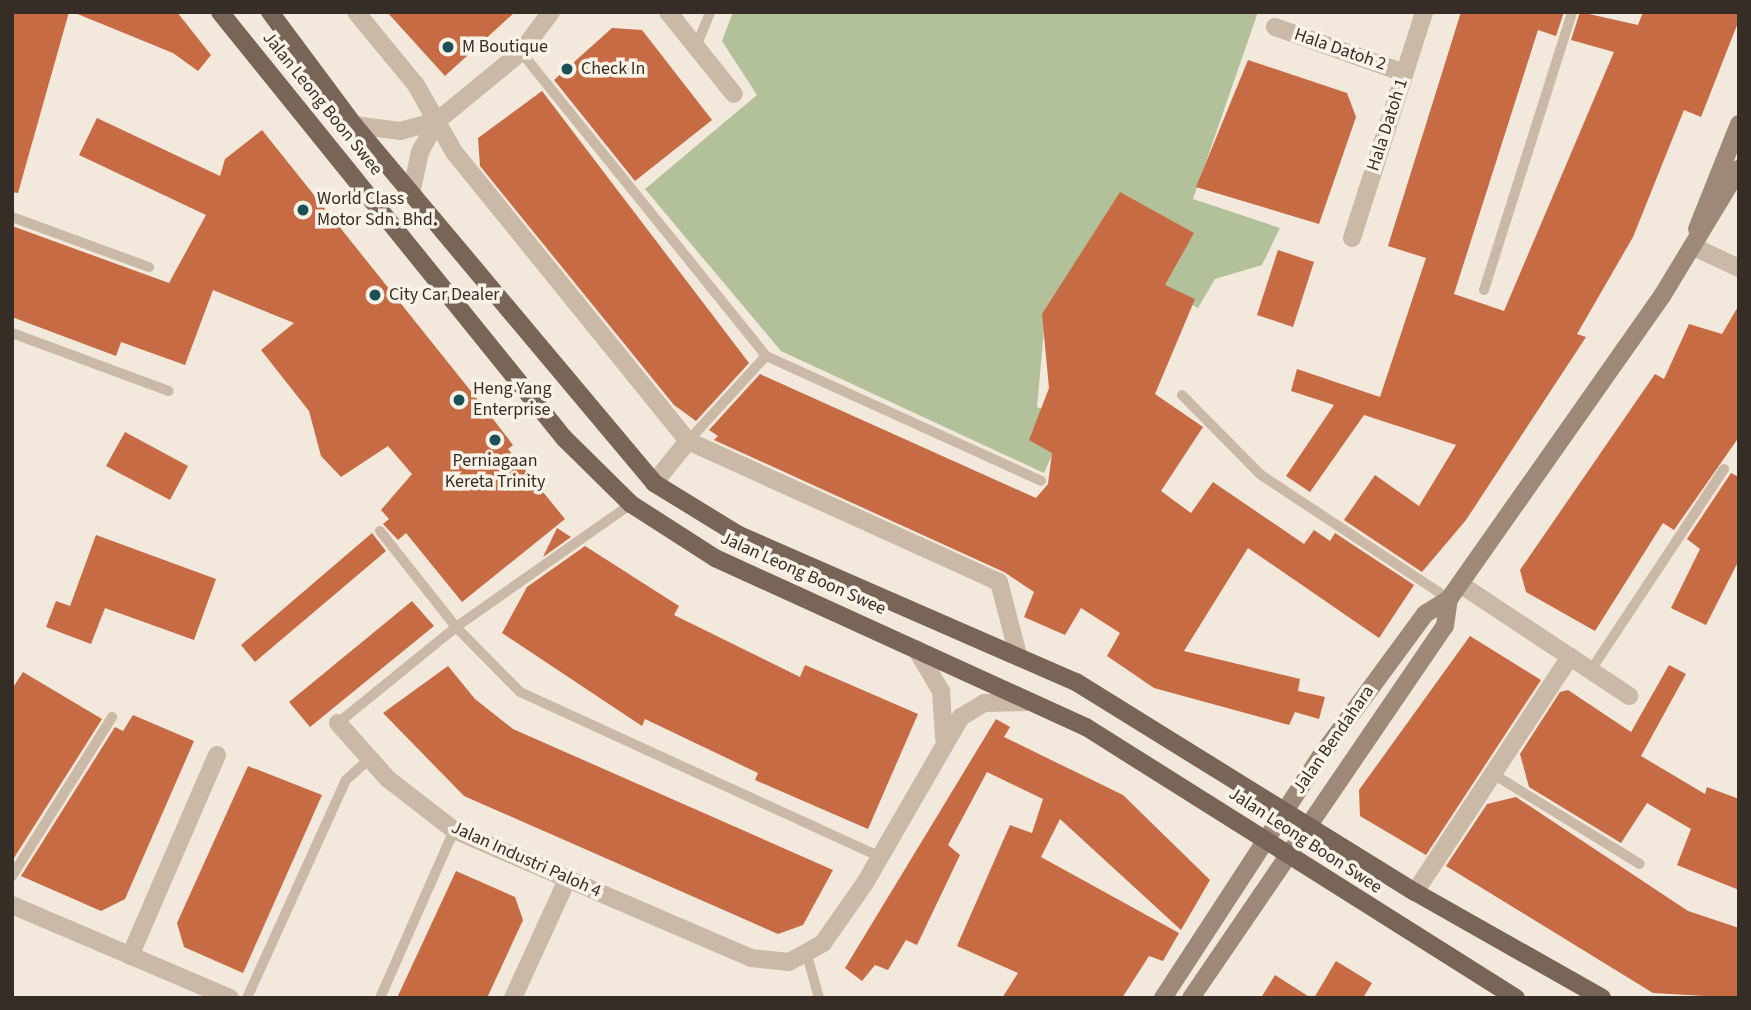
<!DOCTYPE html>
<html>
<head>
<meta charset="utf-8">
<style>
	body { margin:0 }
	#map { position:relative; width:1751px; height:1010px; overflow:hidden; background:#f2e8db; font-family:"Source Sans 3",sans-serif }
	div>[style] { position:absolute }
	[style*='--x'] { left:calc(var(--x)*1px); top:calc(var(--y)*1px); width:calc(var(--w)*1px); rotate:calc(var(--a)*1deg) }
	.green>* { inset:0; background:#b2c19a }
	.building>* { inset:0; background:#c76b44 }
	.service>* { height:10px; margin:-5px; padding:0 5px; transform-origin:5px; border-radius:5px; background:#cab9a6 }
	.minor>* { height:18px; margin:-9px; padding:0 9px; transform-origin:9px; border-radius:9px; background:#cab9a6 }
	.secondary>* { height:18px; margin:-9px; padding:0 9px; transform-origin:9px; border-radius:9px; background:#9e8878 }
	.primary>* { height:18px; margin:-9px; padding:0 9px; transform-origin:9px; border-radius:9px; background:#786558 }
	.dots>* { width:19px; height:19px; translate:-50% -50%; box-sizing:border-box; border:4px solid #f9f2e7; border-radius:50% }
	span { translate:-50% -50%; white-space:nowrap; text-align:center; line-height:1.15; -webkit-text-stroke:7px #f9f2e7; paint-order:stroke }
	.poi-label { font-size:18px; color:#362d27 }
	.left { translate:0 -50%; text-align:left }
	.street-label { font-size:18px; color:#362d27 }
	.frame { position:absolute; inset:0; border:14px solid #362d27; pointer-events:none }
</style>
</head>
<body>
<div id="map">
	<div class="green">
		<div style="clip-path:polygon(733px 12px,1258px 12px,1193px 199px,1280px 228px,1262px 265px,1215px 279px,1198px 308px,1085px 249px,1045px 319px,1037px 407px,1068px 419px,1044px 473px,781px 351px,645px 189px,757px 95px,722px 41px)"></div>
	</div>
	<div class="building">
		<div style="clip-path:polygon(12px 12px,69px 12px,18px 193px,12px 192px)"></div>
		<div style="clip-path:polygon(177px 12px,211px 55px,198px 71px,173px 53px,75px 13px)"></div>
		<div style="clip-path:polygon(387px 12px,515px 12px,445px 76px)"></div>
		<div style="clip-path:polygon(1461px 12px,1564px 12px,1556px 36px,1538px 30px,1454px 294px,1504px 311px,1614px 52px,1571px 40px,1580px 12px,1638px 25px,1643px 12px,1739px 12px,1739px 20px,1701px 117px,1684px 110px,1633px 237px,1577px 334px,1586px 337px,1466px 520px,1422px 572px,1344px 520px,1375px 475px,1419px 506px,1456px 445px,1364px 415px,1310px 492px,1286px 476px,1334px 405px,1291px 391px,1297px 369px,1380px 397px,1426px 258px,1388px 246px)"></div>
		<div style="clip-path:polygon(612px 28px,642px 30px,712px 120px,635px 181px,554px 80px)"></div>
		<div style="clip-path:polygon(1248px 60px,1347px 93px,1356px 117px,1319px 224px,1196px 187px)"></div>
		<div style="clip-path:polygon(542px 91px,749px 363px,696px 421px,674px 405px,480px 166px,478px 138px)"></div>
		<div style="clip-path:polygon(97px 118px,220px 176px,225px 159px,262px 130px,486px 410px,513px 445px,508px 449px,565px 519px,462px 602px,406px 533px,398px 540px,383px 524px,389px 519px,381px 510px,412px 474px,388px 446px,341px 477px,321px 456px,309px 411px,261px 350px,294px 323px,213px 290px,185px 365px,121px 342px,116px 356px,12px 317px,12px 226px,169px 283px,206px 215px,79px 155px)"></div>
		<div style="clip-path:polygon(1120px 192px,1194px 233px,1165px 285px,1195px 299px,1155px 394px,1203px 427px,1161px 491px,1191px 513px,1213px 482px,1304px 544px,1314px 530px,1330px 541px,1335px 533px,1414px 585px,1379px 638px,1248px 548px,1184px 651px,1300px 679px,1298px 691px,1325px 697px,1319px 719px,1295px 712px,1289px 725px,1154px 688px,1107px 656px,1120px 633px,1081px 608px,1065px 635px,1024px 617px,1034px 592px,1004px 572px,714px 440px,718px 436px,709px 430px,760px 374px,1036px 498px,1048px 484px,1052px 453px,1029px 440px,1049px 388px,1042px 314px)"></div>
		<div style="clip-path:polygon(1278px 250px,1314px 262px,1293px 327px,1257px 315px)"></div>
		<div style="clip-path:polygon(1739px 305px,1739px 437px,1674px 530px,1663px 523px,1595px 631px,1526px 592px,1520px 570px,1655px 374px,1664px 379px,1689px 324px,1722px 334px)"></div>
		<div style="clip-path:polygon(125px 432px,188px 466px,170px 500px,106px 466px)"></div>
		<div style="clip-path:polygon(1731px 473px,1739px 477px,1739px 560px,1706px 625px,1671px 608px,1700px 549px,1687px 539px)"></div>
		<div style="clip-path:polygon(557px 528px,571px 537px,543px 557px)"></div>
		<div style="clip-path:polygon(372px 533px,386px 551px,255px 662px,241px 645px)"></div>
		<div style="clip-path:polygon(96px 535px,216px 579px,194px 640px,105px 608px,91px 644px,46px 627px,56px 601px,70px 606px)"></div>
		<div style="clip-path:polygon(585px 546px,679px 606px,674px 615px,800px 677px,805px 665px,918px 714px,868px 829px,755px 780px,758px 773px,645px 719px,642px 726px,502px 633px,527px 587px)"></div>
		<div style="clip-path:polygon(412px 601px,434px 626px,310px 727px,289px 702px)"></div>
		<div style="clip-path:polygon(1470px 636px,1541px 680px,1426px 855px,1360px 816px,1359px 790px)"></div>
		<div style="clip-path:polygon(1669px 665px,1686px 674px,1641px 756px,1705px 794px,1707px 787px,1739px 799px,1739px 890px,1677px 865px,1691px 829px,1647px 803px,1621px 843px,1529px 787px,1520px 754px,1560px 692px,1568px 690px,1631px 732px)"></div>
		<div style="clip-path:polygon(448px 666px,475px 699px,513px 729px,833px 870px,803px 925px,778px 934px,464px 796px,383px 713px)"></div>
		<div style="clip-path:polygon(23px 672px,102px 719px,12px 861px,12px 689px)"></div>
		<div style="clip-path:polygon(133px 715px,194px 741px,125px 899px,101px 911px,21px 876px,115px 727px,123px 731px)"></div>
		<div style="clip-path:polygon(996px 719px,1010px 727px,1004px 737px,1123px 795px,1210px 880px,1181px 930px,1060px 819px,1041px 857px,1179px 933px,1163px 961px,1149px 956px,1122px 998px,1002px 998px,1018px 973px,957px 946px,1010px 825px,1032px 833px,1043px 799px,987px 772px,948px 845px,960px 855px,917px 945px,906px 940px,888px 970px,875px 965px,862px 981px,845px 968px)"></div>
		<div style="clip-path:polygon(248px 766px,322px 795px,243px 973px,184px 947px,177px 923px)"></div>
		<div style="clip-path:polygon(1516px 797px,1688px 911px,1739px 928px,1739px 998px,1653px 993px,1446px 866px,1487px 804px)"></div>
		<div style="clip-path:polygon(456px 871px,515px 897px,523px 920px,487px 998px,397px 998px)"></div>
		<div style="clip-path:polygon(1336px 961px,1372px 983px,1363px 998px,1314px 998px)"></div>
		<div style="clip-path:polygon(1275px 975px,1311px 998px,1261px 998px)"></div>
	</div>
	<div class="service">
		<div style="--x:696;--y:47;--w:38;--a:-68"></div>
		<div style="--x:521;--y:52;--w:390;--a:51.1"></div>
		<div style="--x:766;--y:356;--w:302;--a:24.4"></div>
		<div style="--x:12;--y:217;--w:146;--a:20.1"></div>
		<div style="--x:1484;--y:290;--w:292;--a:-72.4"></div>
		<div style="--x:12;--y:333;--w:167;--a:20.3"></div>
		<div style="--x:1182;--y:395;--w:112;--a:45.4"></div>
		<div style="--x:1261;--y:475;--w:225;--a:33.4"></div>
		<div style="--x:688;--y:441;--w:115;--a:-47.5"></div>
		<div style="--x:380;--y:531;--w:122;--a:51.6"></div>
		<div style="--x:456;--y:627;--w:91;--a:45.4"></div>
		<div style="--x:520;--y:692;--w:397;--a:24.6"></div>
		<div style="--x:1591;--y:670;--w:241;--a:-56.5"></div>
		<div style="--x:338;--y:723;--w:152;--a:-39.1"></div>
		<div style="--x:456;--y:627;--w:214;--a:-35.1"></div>
		<div style="--x:1493;--y:774;--w:172;--a:31.5"></div>
		<div style="--x:12;--y:876;--w:188;--a:-57.8"></div>
		<div style="--x:807;--y:955;--w:45;--a:74.4"></div>
		<div style="--x:247;--y:998;--w:239;--a:-65.6"></div>
		<div style="--x:346;--y:780;--w:30;--a:-42"></div>
		<div style="--x:380;--y:998;--w:184;--a:-66.2"></div>
	</div>
	<div class="minor">
		<div style="--x:356;--y:12;--w:94;--a:50.6"></div>
		<div style="--x:416;--y:85;--w:77;--a:60.4"></div>
		<div style="--x:454;--y:152;--w:372;--a:51"></div>
		<div style="--x:688;--y:441;--w:341;--a:24.4"></div>
		<div style="--x:999;--y:582;--w:75;--a:75.4"></div>
		<div style="--x:668;--y:12;--w:105;--a:51.2"></div>
		<div style="--x:1275;--y:27;--w:137;--a:19.6"></div>
		<div style="--x:354;--y:125;--w:46;--a:7.4"></div>
		<div style="--x:400;--y:131;--w:38;--a:-15"></div>
		<div style="--x:411;--y:194;--w:43;--a:-77.9"></div>
		<div style="--x:420;--y:152;--w:35;--a:-61"></div>
		<div style="--x:437;--y:121;--w:109;--a:-39.4"></div>
		<div style="--x:521;--y:52;--w:50;--a:-53.1"></div>
		<div style="--x:1352;--y:238;--w:237;--a:-72.3"></div>
		<div style="--x:1692;--y:246;--w:52;--a:25.1"></div>
		<div style="--x:654;--y:483;--w:54;--a:-51"></div>
		<div style="--x:1460;--y:584;--w:203;--a:33.5"></div>
		<div style="--x:916;--y:649;--w:49;--a:59.2"></div>
		<div style="--x:941;--y:691;--w:47;--a:86.3"></div>
		<div style="--x:338;--y:723;--w:75;--a:48.2"></div>
		<div style="--x:388;--y:779;--w:83;--a:37.7"></div>
		<div style="--x:454;--y:830;--w:323;--a:23.3"></div>
		<div style="--x:751;--y:958;--w:38;--a:6"></div>
		<div style="--x:789;--y:962;--w:39;--a:-29"></div>
		<div style="--x:823;--y:943;--w:73;--a:-55"></div>
		<div style="--x:865;--y:883;--w:192;--a:-60"></div>
		<div style="--x:961;--y:717;--w:27;--a:-31"></div>
		<div style="--x:984;--y:703;--w:44;--a:-1.3"></div>
		<div style="--x:1415;--y:892;--w:282;--a:-56.6"></div>
		<div style="--x:12;--y:905;--w:237;--a:23.1"></div>
		<div style="--x:130;--y:956;--w:219;--a:-66.6"></div>
		<div style="--x:513;--y:998;--w:130;--a:-65.4"></div>
	</div>
	<div class="secondary">
		<div style="--x:1697;--y:229;--w:113;--a:-68.2"></div>
		<div style="--x:1163;--y:998;--w:288;--a:-56.9"></div>
		<div style="--x:1320;--y:757;--w:177;--a:-53.7"></div>
		<div style="--x:1425;--y:614;--w:28;--a:-32"></div>
		<div style="--x:1449;--y:599;--w:370;--a:-54.9"></div>
		<div style="--x:1662;--y:296;--w:149;--a:-58.8"></div>
		<div style="--x:1191;--y:998;--w:450;--a:-55.7"></div>
		<div style="--x:1445;--y:626;--w:27;--a:-82"></div>
	</div>
	<div class="primary">
		<div style="--x:220;--y:12;--w:548;--a:51.08"></div>
		<div style="--x:564;--y:438;--w:94;--a:44.6"></div>
		<div style="--x:631;--y:504;--w:100;--a:32.7"></div>
		<div style="--x:715;--y:558;--w:408;--a:24.5"></div>
		<div style="--x:1086;--y:727;--w:508;--a:32.22"></div>
		<div style="--x:270;--y:12;--w:141;--a:53.4"></div>
		<div style="--x:354;--y:125;--w:467;--a:50"></div>
		<div style="--x:654;--y:483;--w:100;--a:31.5"></div>
		<div style="--x:739;--y:535;--w:368;--a:23.6"></div>
		<div style="--x:1076;--y:682;--w:399;--a:31.8"></div>
		<div style="--x:1415;--y:892;--w:215;--a:29.5"></div>
	</div>
	<div class="dots">
		<div style="left:448px;top:47px;background:#1c5158"></div>
		<div style="left:567px;top:69px;background:#1c5158"></div>
		<div style="left:303px;top:210px;background:#1c5158"></div>
		<div style="left:375px;top:295px;background:#1c5158"></div>
		<div style="left:459px;top:400px;background:#1c5158"></div>
		<div style="left:495px;top:440px;background:#1c5158"></div>
	</div>
	<div class="poi-label">
		<span class="left" style="left:462px;top:47px">M Boutique</span>
		<span class="left" style="left:581px;top:69px">Check In</span>
		<span class="left" style="left:317px;top:210px">World Class<br>Motor Sdn. Bhd.</span>
		<span class="left" style="left:389px;top:295px">City Car Dealer</span>
		<span class="left" style="left:473px;top:400px">Heng Yang<br>Enterprise</span>
		<span style="left:495px;top:472px">Perniagaan<br>Kereta Trinity</span>
	</div>
	<div class="street-label">
		<span style="left:1340px;top:50px;rotate:19deg">Hala Datoh 2</span>
		<span style="left:322px;top:104px;rotate:51deg">Jalan Leong Boon Swee</span>
		<span style="left:1388px;top:125px;rotate:-72deg">Hala Datoh 1</span>
		<span style="left:803px;top:574px;rotate:24deg">Jalan Leong Boon Swee</span>
		<span style="left:1334px;top:740px;rotate:-55deg">Jalan Bendahara</span>
		<span style="left:1305px;top:841px;rotate:33deg">Jalan Leong Boon Swee</span>
		<span style="left:526px;top:860px;rotate:24deg">Jalan Industri Paloh 4</span>
	</div>
	<div class="frame"></div>
</div>
</body>
</html>
